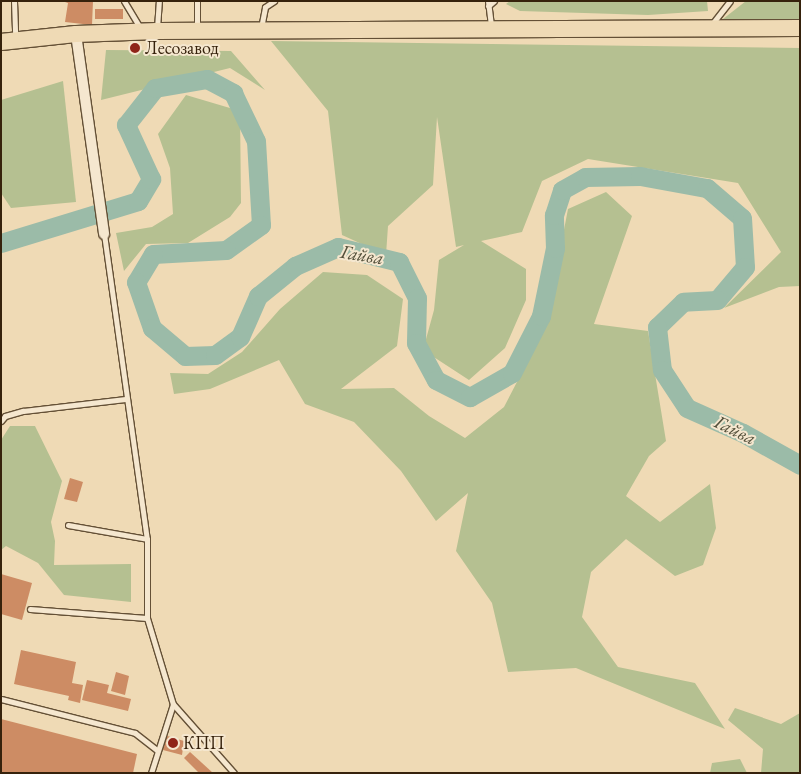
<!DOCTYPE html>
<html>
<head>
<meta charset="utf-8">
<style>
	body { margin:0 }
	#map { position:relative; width:801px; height:774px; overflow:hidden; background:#efdab5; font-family:"EB Garamond",serif }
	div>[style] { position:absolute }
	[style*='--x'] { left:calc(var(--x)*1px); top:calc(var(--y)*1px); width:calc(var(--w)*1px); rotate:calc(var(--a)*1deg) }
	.green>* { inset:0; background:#b5c091 }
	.river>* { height:19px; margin:-9.5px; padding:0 9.5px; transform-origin:9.5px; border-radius:9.5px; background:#9bbba8 }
	.building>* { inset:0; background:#cd8c64 }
	.roads { filter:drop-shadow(1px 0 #645036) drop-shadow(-1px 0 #645036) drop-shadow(0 1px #645036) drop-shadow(0 -1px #645036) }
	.lane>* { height:5px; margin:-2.5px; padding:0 2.5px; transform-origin:2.5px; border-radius:2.5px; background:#f5e7cf }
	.street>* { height:10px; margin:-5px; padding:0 5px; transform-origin:5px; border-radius:5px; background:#f5e7cf }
	.primary>* { height:16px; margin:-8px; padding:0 8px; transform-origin:8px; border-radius:8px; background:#efdab5 }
	.dots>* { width:14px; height:14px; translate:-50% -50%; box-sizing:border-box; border:2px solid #f5e7cf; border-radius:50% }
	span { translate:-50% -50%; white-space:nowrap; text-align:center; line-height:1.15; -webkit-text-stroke:4px #f5e7cf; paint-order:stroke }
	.poi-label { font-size:18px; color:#36220c }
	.left { translate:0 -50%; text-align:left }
	.water-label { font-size:19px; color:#54503b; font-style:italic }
	.frame { position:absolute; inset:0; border:2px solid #36220c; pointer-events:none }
</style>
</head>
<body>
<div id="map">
	<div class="green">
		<div style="clip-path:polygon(510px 1px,707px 1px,708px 11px,648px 15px,520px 11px,506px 4px)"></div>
		<div style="clip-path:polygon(746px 1px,800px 1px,800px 19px,723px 19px)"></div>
		<div style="clip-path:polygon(271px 41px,800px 48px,800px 286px,779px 287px,724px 308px,781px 252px,738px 183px,588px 159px,542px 181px,522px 232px,481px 241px,526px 269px,526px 300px,505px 348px,469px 380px,423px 350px,434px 310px,439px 260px,464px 245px,456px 247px,437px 117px,433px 185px,388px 226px,386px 255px,342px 235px,328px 111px)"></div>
		<div style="clip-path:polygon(106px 50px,231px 51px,265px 90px,230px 68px,101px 100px)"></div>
		<div style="clip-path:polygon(63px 81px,76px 202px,11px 208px,1px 193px,1px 100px)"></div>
		<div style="clip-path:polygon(186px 95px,240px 111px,241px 203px,230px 217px,188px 243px,146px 244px,124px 271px,116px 233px,152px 227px,173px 214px,170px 168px,158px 134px)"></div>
		<div style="clip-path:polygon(606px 192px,632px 216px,594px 324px,648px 331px,666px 441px,649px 456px,626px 496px,660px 522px,710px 484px,716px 528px,703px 565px,675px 576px,626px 539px,591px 572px,582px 617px,618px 667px,695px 683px,725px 729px,576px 668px,508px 672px,492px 603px,456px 551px,468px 493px,436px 521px,401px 471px,354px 422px,305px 404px,279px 360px,210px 389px,174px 394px,170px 373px,208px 374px,242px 352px,280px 309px,323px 272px,367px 275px,403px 299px,397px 346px,341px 389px,394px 388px,429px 416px,465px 438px,504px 407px,545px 328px,568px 209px)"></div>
		<div style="clip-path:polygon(10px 426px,35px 426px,62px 481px,51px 522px,55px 541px,54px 565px,131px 564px,131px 602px,64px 595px,38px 563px,6px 546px,1px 550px,1px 440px)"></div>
		<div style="clip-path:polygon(735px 708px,781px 724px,800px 713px,800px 773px,761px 773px,763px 749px,728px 720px)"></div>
		<div style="clip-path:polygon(740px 759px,747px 773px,710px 773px,712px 763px)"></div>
	</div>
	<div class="river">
		<div style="--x:1;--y:243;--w:143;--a:-17"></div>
		<div style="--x:138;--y:201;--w:26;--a:-59"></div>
		<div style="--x:151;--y:179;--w:60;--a:-114.8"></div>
		<div style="--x:126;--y:125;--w:47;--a:-51.9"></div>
		<div style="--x:155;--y:88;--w:53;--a:-9.8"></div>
		<div style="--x:207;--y:79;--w:30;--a:28"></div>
		<div style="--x:233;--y:93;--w:53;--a:64.4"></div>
		<div style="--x:256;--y:141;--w:84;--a:86.6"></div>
		<div style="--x:261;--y:225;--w:43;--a:144.5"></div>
		<div style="--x:226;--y:250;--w:73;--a:176.9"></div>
		<div style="--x:153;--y:254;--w:33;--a:121"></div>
		<div style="--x:136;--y:282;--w:49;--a:70.8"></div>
		<div style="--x:152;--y:328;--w:43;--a:40.3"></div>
		<div style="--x:185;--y:356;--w:30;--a:-2"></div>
		<div style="--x:215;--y:355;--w:31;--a:-36"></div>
		<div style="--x:240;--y:337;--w:45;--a:-66.3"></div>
		<div style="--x:258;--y:296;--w:48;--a:-39"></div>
		<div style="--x:295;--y:266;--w:47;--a:-23.8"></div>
		<div style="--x:338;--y:247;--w:63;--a:13.8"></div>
		<div style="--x:399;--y:262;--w:40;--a:63.4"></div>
		<div style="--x:417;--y:298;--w:45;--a:91.3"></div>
		<div style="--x:416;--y:343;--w:42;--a:61.6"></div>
		<div style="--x:436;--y:380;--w:38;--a:27"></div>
		<div style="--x:470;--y:397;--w:48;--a:-29.7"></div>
		<div style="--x:512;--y:373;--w:64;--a:-63"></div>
		<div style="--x:541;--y:316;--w:69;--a:-78.4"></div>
		<div style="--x:555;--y:248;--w:33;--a:-92"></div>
		<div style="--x:554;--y:215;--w:26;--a:-72"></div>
		<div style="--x:562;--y:190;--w:26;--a:-29"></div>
		<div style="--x:585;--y:177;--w:55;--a:-1"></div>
		<div style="--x:640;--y:176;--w:68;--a:10.2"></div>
		<div style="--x:707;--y:188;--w:46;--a:40.6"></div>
		<div style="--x:742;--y:218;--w:49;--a:86.5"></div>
		<div style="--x:745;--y:267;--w:43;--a:130.3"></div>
		<div style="--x:717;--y:300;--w:34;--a:177"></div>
		<div style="--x:683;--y:302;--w:36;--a:136"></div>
		<div style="--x:657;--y:327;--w:43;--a:83.4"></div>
		<div style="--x:662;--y:370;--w:45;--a:56.7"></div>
		<div style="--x:687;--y:408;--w:61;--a:24.1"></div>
		<div style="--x:743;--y:433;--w:65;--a:29.3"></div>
	</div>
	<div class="building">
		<div style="clip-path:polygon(62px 1px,93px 1px,92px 25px,65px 22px,68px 3px)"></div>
		<div style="clip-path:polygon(95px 9px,123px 9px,123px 19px,95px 19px)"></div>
		<div style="clip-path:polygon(70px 478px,83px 482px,77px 502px,64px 499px)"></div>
		<div style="clip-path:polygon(1px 574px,32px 583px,22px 620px,1px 614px)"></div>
		<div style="clip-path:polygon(21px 650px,76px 662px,72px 683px,83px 685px,80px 703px,68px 700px,69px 696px,14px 684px)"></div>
		<div style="clip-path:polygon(116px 672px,129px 676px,125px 695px,111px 691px)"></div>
		<div style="clip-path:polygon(87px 680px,109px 685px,107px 693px,131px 699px,128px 711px,82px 700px)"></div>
		<div style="clip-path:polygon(1px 719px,137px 754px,133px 773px,1px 773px)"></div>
		<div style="clip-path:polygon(164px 735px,184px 741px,182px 755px,163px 750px)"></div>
		<div style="clip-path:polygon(190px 752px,213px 773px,199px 773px,184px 758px)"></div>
	</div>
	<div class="roads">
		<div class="lane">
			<div style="--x:14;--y:1;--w:36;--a:88"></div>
			<div style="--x:124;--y:1;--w:33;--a:59"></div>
			<div style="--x:197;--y:1;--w:27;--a:90"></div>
			<div style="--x:488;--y:1;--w:25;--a:83"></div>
			<div style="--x:488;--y:6;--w:8;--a:-40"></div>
			<div style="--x:712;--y:24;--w:29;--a:-52"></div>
			<div style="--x:157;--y:28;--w:27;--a:-86"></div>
			<div style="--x:261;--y:28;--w:21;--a:-79"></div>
			<div style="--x:265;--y:7;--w:11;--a:-34"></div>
			<div style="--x:104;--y:234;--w:308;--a:82"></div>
			<div style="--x:147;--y:539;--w:79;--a:90"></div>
			<div style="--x:147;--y:618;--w:90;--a:73.2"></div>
			<div style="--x:173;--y:704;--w:92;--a:48.5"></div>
			<div style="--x:1;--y:421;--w:6;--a:-51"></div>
			<div style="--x:5;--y:416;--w:19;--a:-16"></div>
			<div style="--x:23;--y:411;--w:103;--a:-6.7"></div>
			<div style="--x:68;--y:525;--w:80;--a:10"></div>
			<div style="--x:30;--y:609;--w:117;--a:4.4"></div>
			<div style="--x:1;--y:699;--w:138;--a:14.2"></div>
			<div style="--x:135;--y:733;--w:28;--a:38"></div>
			<div style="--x:151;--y:773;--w:72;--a:-72.3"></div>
		</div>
		<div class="street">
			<div style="--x:76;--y:34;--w:202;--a:82"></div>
		</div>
		<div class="primary">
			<div style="--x:1;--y:42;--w:75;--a:-6.1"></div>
			<div style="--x:76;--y:34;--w:81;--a:-2.1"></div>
			<div style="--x:157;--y:31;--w:643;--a:-0.27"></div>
		</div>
	</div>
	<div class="dots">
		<div style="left:135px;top:48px;background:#8f2418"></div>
		<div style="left:173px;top:743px;background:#8f2418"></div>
	</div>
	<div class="poi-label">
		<span class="left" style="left:145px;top:48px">Лесозавод</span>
		<span class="left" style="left:183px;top:743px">КПП</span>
	</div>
	<div class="water-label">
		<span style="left:362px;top:255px;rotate:9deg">Гайва</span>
		<span style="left:735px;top:430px;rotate:26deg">Гайва</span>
	</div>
	<div class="frame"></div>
</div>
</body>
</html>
